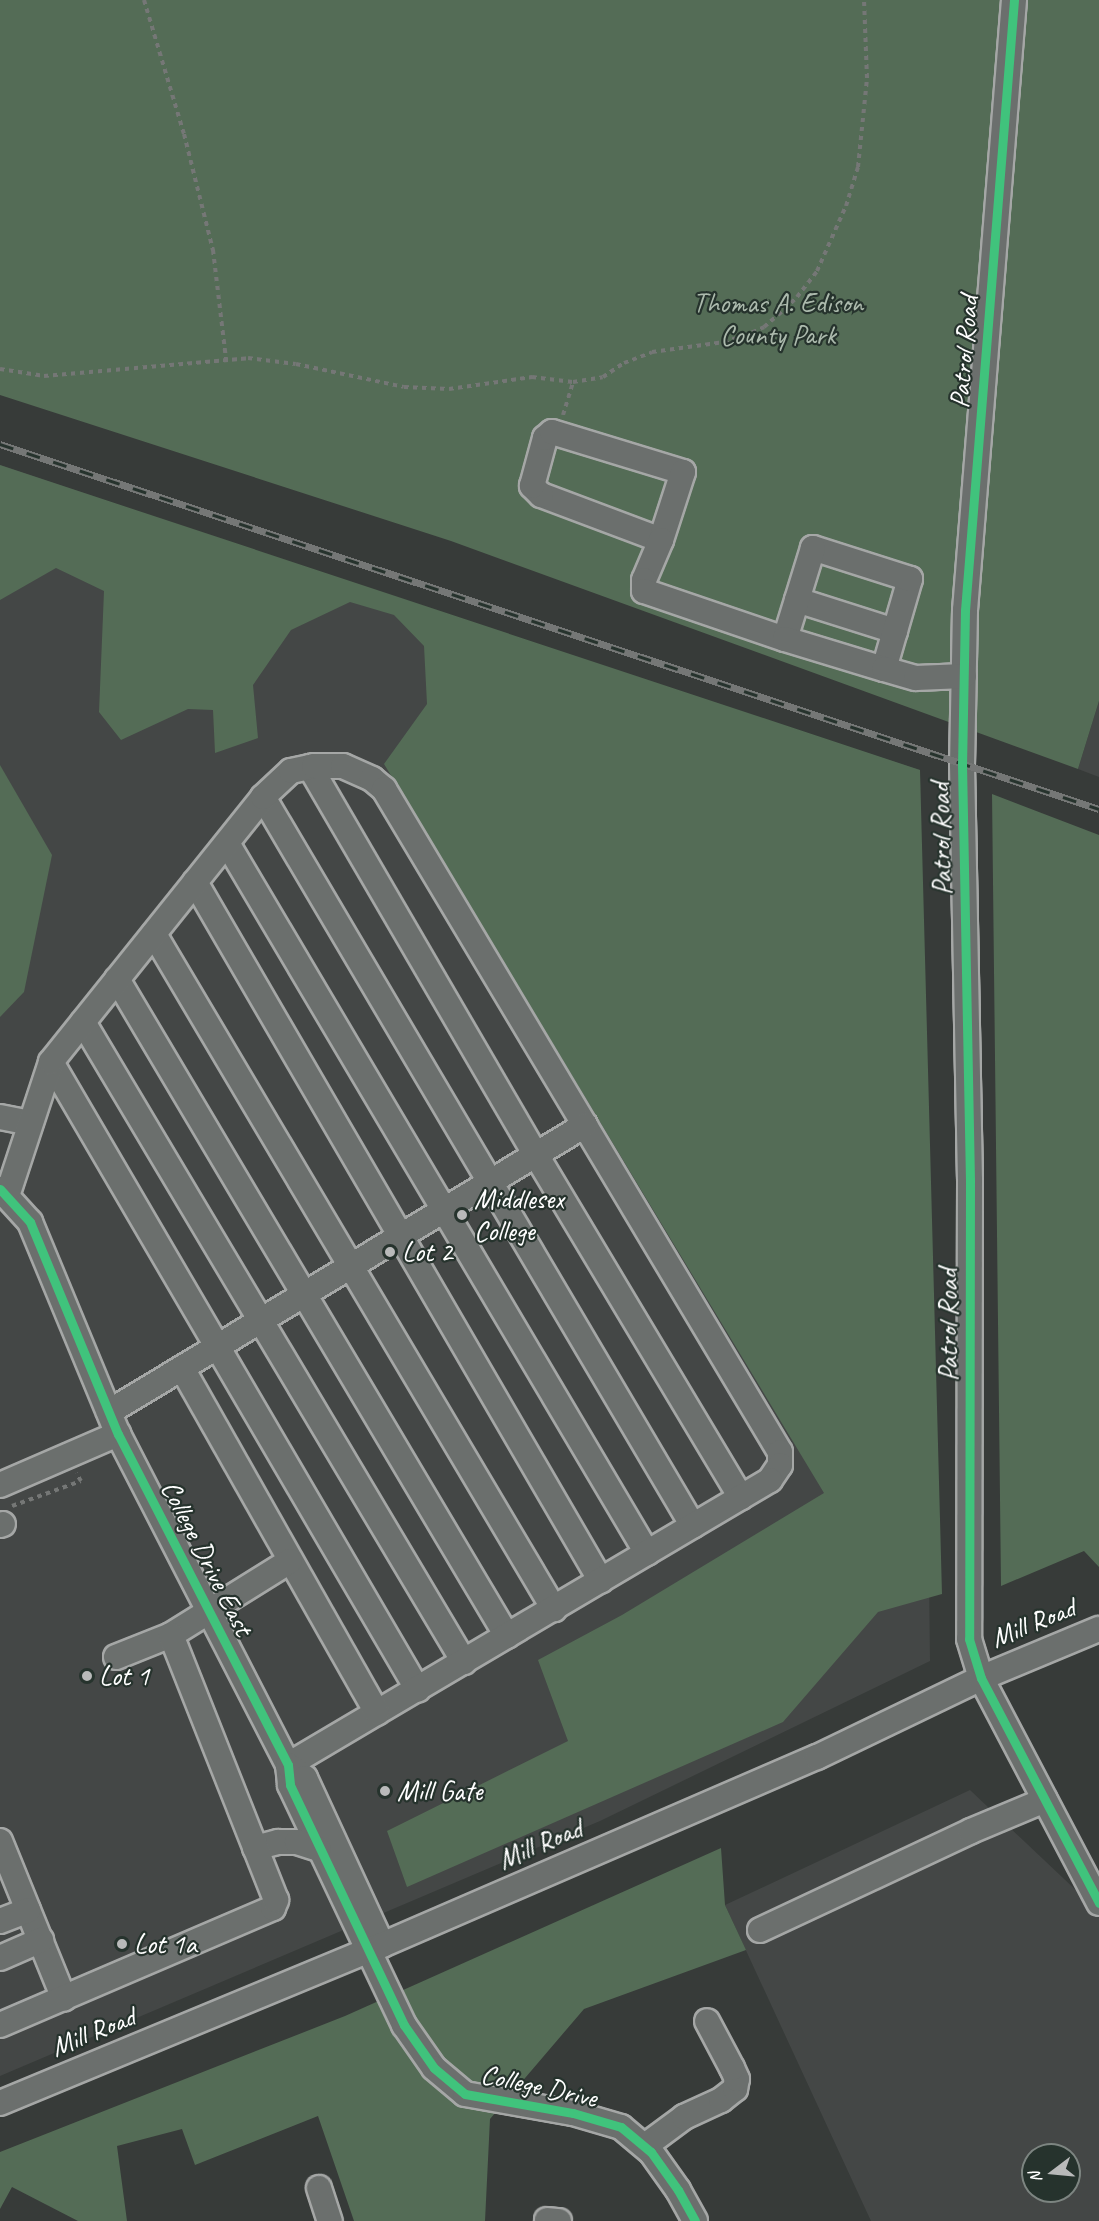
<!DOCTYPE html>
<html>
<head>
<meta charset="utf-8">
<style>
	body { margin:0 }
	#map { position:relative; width:1099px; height:2221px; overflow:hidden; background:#373b39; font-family:Caveat,sans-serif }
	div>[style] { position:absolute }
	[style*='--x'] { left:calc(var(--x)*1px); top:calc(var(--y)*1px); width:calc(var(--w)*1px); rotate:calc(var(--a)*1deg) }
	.built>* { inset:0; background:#444746 }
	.green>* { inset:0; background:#546c56 }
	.path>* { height:4px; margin-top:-2px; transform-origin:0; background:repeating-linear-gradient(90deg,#757776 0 4.5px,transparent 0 9px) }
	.roads { filter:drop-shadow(2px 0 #a5a7a6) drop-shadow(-2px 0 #a5a7a6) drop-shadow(0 2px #a5a7a6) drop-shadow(0 -2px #a5a7a6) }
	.minor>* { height:24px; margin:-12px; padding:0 12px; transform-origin:12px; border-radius:12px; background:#6b6f6d }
	.rail>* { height:7px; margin-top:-3.5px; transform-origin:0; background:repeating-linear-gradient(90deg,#26332d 0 14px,#757776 0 28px); box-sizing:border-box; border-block:2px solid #757776 }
	.cycleway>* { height:9px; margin:-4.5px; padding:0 4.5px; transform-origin:4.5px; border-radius:4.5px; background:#40c37c }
	.dots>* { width:16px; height:16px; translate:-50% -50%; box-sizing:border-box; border:3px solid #26332d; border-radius:50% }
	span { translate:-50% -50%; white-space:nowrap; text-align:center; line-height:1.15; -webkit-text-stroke:4.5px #26332d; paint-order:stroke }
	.park-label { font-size:28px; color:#acbaad }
	.street-label { font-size:28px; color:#fff }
	.poi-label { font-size:28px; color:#fff }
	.left { translate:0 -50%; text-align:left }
	.north { position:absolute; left:1021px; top:2143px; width:60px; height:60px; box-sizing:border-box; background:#26332d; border:2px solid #7d8581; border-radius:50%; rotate:254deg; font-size:16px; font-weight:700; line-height:24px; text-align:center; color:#fff }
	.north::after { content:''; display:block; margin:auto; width:21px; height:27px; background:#b9baba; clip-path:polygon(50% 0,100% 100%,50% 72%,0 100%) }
</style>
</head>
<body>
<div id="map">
	<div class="built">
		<div style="clip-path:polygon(0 465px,600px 667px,920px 770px,930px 1661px,600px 1821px,0 2076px)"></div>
		<div style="clip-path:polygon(1099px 701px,1099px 777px,1078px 769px)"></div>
		<div style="clip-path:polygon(evenodd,970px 1790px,1099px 1912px,1099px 2221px,871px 2221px,725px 1905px,970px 1790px,1033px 2155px,1069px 2155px,1069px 2191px,1033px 2191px,1033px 2155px)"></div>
	</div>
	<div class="green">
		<div style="clip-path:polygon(0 0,1099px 0,1099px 701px,1078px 769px,451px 541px,0 395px)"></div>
		<div style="clip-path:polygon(0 465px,920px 770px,942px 1594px,878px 1612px,783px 1722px,407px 1887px,387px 1831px,568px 1741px,538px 1660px,622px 1615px,824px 1493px,384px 764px,427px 704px,424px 646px,394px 615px,350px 602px,291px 630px,253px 685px,258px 738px,215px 753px,213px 710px,188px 709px,121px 740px,99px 712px,104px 591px,56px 568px,0 600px)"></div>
		<div style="clip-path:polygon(0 765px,52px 855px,24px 992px,0 1017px)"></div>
		<div style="clip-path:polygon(992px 794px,1099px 835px,1099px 1567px,1084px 1551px,1001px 1586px)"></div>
		<div style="clip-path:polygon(721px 1848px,725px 1905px,746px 1950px,584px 2009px,490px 2119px,485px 2221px,354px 2221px,318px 2116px,195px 2165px,182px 2129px,117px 2146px,127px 2221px,78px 2221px,12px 2187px,0 2209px,0 2152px,345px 2016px)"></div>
	</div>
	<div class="path">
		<div style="--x:144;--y:0;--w:140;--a:73.4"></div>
		<div style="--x:184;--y:134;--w:120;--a:76"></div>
		<div style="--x:213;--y:250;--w:110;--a:83.2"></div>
		<div style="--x:0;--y:369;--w:45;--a:9"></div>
		<div style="--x:44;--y:376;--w:205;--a:-5"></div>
		<div style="--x:248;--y:358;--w:48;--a:7.1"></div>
		<div style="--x:296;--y:364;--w:110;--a:12"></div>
		<div style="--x:404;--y:387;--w:45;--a:2.5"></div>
		<div style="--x:449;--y:389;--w:84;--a:-8.2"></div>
		<div style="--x:532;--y:377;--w:41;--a:7"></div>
		<div style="--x:563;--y:415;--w:34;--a:-73"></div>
		<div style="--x:573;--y:382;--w:30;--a:-9"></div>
		<div style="--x:603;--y:377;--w:25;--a:-34"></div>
		<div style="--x:624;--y:363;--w:30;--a:-21"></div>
		<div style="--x:652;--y:352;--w:73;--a:-7.9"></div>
		<div style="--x:724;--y:342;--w:21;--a:-17"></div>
		<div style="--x:744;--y:336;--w:22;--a:-24"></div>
		<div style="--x:764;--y:327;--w:18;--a:-41"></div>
		<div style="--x:778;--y:315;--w:26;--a:-43"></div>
		<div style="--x:797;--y:297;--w:33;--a:-52"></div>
		<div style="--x:817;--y:271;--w:71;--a:-66"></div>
		<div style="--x:846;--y:206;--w:41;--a:-72.9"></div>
		<div style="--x:858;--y:167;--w:89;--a:-84.2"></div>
		<div style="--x:867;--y:78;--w:78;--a:-92.2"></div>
		<div style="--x:12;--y:1506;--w:73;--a:-19.9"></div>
		<div style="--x:81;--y:1481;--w:9;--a:-122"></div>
	</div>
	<div class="roads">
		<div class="minor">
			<div style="--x:1014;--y:0;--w:612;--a:94.59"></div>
			<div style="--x:965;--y:610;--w:154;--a:91.1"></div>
			<div style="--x:962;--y:764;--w:416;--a:88.9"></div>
			<div style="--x:970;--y:1180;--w:459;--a:90.1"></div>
			<div style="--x:969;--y:1639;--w:41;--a:72.9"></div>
			<div style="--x:981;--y:1678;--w:254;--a:62.3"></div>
			<div style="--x:661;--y:540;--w:128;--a:-159.4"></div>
			<div style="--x:541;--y:495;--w:13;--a:-135"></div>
			<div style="--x:532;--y:486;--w:50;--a:-74.8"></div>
			<div style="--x:545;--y:438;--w:9;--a:-41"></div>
			<div style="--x:552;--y:432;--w:137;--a:17"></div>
			<div style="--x:683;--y:472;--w:71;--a:107.9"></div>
			<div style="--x:661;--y:540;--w:43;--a:113"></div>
			<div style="--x:644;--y:580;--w:11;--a:90"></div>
			<div style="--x:644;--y:591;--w:149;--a:18.8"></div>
			<div style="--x:797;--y:600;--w:103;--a:17.6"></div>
			<div style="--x:884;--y:669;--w:94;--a:-73.9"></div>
			<div style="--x:910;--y:579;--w:102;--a:-162.3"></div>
			<div style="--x:813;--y:548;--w:95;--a:107.1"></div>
			<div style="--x:785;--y:639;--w:103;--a:16.9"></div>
			<div style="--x:884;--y:669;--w:33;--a:16"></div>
			<div style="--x:916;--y:678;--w:48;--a:-2.4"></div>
			<div style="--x:310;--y:767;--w:449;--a:59.8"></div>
			<div style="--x:536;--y:1155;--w:399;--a:59.1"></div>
			<div style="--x:263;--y:797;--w:846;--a:59.47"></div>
			<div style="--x:227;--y:843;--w:825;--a:59.39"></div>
			<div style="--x:195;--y:882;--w:808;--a:59.85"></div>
			<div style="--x:154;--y:934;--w:785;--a:59.35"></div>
			<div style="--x:117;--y:979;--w:764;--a:59.31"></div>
			<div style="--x:83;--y:1022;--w:745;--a:59.23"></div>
			<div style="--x:51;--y:1062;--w:727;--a:59.7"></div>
			<div style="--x:0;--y:1117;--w:31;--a:11"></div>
			<div style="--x:0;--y:1189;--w:45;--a:47.7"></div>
			<div style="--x:30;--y:1222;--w:230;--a:67.5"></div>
			<div style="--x:118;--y:1434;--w:372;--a:62.8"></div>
			<div style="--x:288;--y:1765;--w:20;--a:84"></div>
			<div style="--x:290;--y:1785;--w:266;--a:64.6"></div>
			<div style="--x:404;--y:2025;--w:52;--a:55.1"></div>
			<div style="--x:434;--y:2068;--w:40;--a:40"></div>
			<div style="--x:465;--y:2094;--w:110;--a:10"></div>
			<div style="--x:573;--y:2113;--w:50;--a:16.3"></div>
			<div style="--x:621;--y:2127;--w:39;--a:40"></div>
			<div style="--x:651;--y:2152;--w:47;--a:54.6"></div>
			<div style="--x:678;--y:2190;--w:35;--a:61"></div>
			<div style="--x:7;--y:1196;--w:141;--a:-71.8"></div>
			<div style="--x:51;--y:1062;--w:339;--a:-51.3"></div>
			<div style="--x:263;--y:797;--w:38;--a:-43"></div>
			<div style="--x:291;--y:771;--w:24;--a:-12"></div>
			<div style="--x:314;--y:766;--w:29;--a:0"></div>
			<div style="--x:343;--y:766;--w:32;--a:24"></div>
			<div style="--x:372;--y:779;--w:16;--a:40"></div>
			<div style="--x:384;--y:789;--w:772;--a:59.15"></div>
			<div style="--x:780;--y:1452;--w:13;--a:90"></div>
			<div style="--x:780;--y:1465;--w:18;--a:124"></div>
			<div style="--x:770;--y:1480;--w:560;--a:149.4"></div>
			<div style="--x:182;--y:1368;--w:396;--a:60.5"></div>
			<div style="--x:109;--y:1412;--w:556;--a:-31.09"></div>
			<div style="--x:0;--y:1485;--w:129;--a:-23.4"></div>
			<div style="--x:0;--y:1525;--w:3;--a:-18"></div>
			<div style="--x:116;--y:1657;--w:59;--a:-21.8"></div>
			<div style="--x:171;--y:1635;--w:140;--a:-31.9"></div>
			<div style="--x:288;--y:1765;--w:21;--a:37"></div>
			<div style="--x:305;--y:1778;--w:184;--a:65.2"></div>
			<div style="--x:0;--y:1841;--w:170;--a:67.9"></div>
			<div style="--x:255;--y:1848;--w:24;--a:-15"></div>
			<div style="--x:278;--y:1842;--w:19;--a:0"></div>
			<div style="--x:297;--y:1842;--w:23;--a:18"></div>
			<div style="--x:0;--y:1921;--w:30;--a:-21"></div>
			<div style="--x:760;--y:1930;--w:233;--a:-25.1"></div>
			<div style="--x:971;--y:1831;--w:80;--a:-22.7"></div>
			<div style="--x:0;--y:1958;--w:45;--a:-23.7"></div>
			<div style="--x:0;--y:2025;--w:297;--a:-23.2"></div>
			<div style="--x:273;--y:1908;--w:9;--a:-69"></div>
			<div style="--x:276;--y:1900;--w:285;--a:-111.6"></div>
			<div style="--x:0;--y:2103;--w:413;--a:-22.5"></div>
			<div style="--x:382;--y:1945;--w:474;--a:-23.4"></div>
			<div style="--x:817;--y:1757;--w:182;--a:-25.7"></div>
			<div style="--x:981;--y:1678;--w:128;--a:-22.6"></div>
			<div style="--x:645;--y:2146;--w:49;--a:-36.6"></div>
			<div style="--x:684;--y:2117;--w:41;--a:-24.7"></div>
			<div style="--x:721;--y:2100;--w:18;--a:-38"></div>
			<div style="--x:735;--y:2089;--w:10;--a:-79"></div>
			<div style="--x:737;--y:2079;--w:12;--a:-114"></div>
			<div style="--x:732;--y:2068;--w:53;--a:-118"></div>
			<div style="--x:319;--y:2188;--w:35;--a:72"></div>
			<div style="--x:547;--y:2220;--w:12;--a:5"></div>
		</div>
	</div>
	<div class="rail">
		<div style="--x:0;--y:444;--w:1158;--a:18.37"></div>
	</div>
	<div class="cycleway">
		<div style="--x:1014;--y:0;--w:612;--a:94.59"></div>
		<div style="--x:965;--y:610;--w:154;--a:91.1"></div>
		<div style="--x:962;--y:764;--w:416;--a:88.9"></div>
		<div style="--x:970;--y:1180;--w:459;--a:90.1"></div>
		<div style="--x:969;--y:1639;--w:41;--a:72.9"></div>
		<div style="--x:981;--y:1678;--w:254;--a:62.3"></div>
		<div style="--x:0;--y:1189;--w:45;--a:47.7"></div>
		<div style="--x:30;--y:1222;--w:230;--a:67.5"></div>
		<div style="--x:118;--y:1434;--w:372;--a:62.8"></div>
		<div style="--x:288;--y:1765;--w:20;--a:84"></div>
		<div style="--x:290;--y:1785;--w:266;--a:64.6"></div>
		<div style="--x:404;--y:2025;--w:52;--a:55.1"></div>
		<div style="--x:434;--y:2068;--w:40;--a:40"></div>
		<div style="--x:465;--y:2094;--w:110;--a:10"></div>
		<div style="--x:573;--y:2113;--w:50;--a:16.3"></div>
		<div style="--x:621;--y:2127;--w:39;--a:40"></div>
		<div style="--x:651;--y:2152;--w:47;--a:54.6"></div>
		<div style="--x:678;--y:2190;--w:35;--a:61"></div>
	</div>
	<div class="dots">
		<div style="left:462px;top:1215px;background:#b9baba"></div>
		<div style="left:390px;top:1252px;background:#b9baba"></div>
		<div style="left:87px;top:1676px;background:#b9baba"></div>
		<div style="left:385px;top:1791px;background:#b9baba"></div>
		<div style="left:122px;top:1944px;background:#b9baba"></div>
	</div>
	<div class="park-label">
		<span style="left:778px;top:319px">Thomas A. Edison<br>County Park</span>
	</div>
	<div class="street-label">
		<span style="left:964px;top:352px;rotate:-85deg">Patrol Road</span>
		<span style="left:941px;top:839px;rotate:-91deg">Patrol Road</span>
		<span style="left:948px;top:1325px;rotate:-90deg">Patrol Road</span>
		<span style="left:207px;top:1558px;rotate:63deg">College Drive East</span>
		<span style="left:1033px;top:1623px;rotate:-22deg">Mill Road</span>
		<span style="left:540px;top:1844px;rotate:-23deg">Mill Road</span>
		<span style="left:93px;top:2032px;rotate:-22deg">Mill Road</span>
		<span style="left:539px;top:2086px;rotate:12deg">College Drive</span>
	</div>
	<div class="poi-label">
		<span class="left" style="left:474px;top:1215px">Middlesex<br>College</span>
		<span class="left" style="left:402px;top:1252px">Lot 2</span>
		<span class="left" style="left:99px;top:1676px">Lot 1</span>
		<span class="left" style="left:397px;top:1791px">Mill Gate</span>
		<span class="left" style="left:134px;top:1944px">Lot 1a</span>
	</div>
	<div class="north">N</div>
</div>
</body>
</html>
